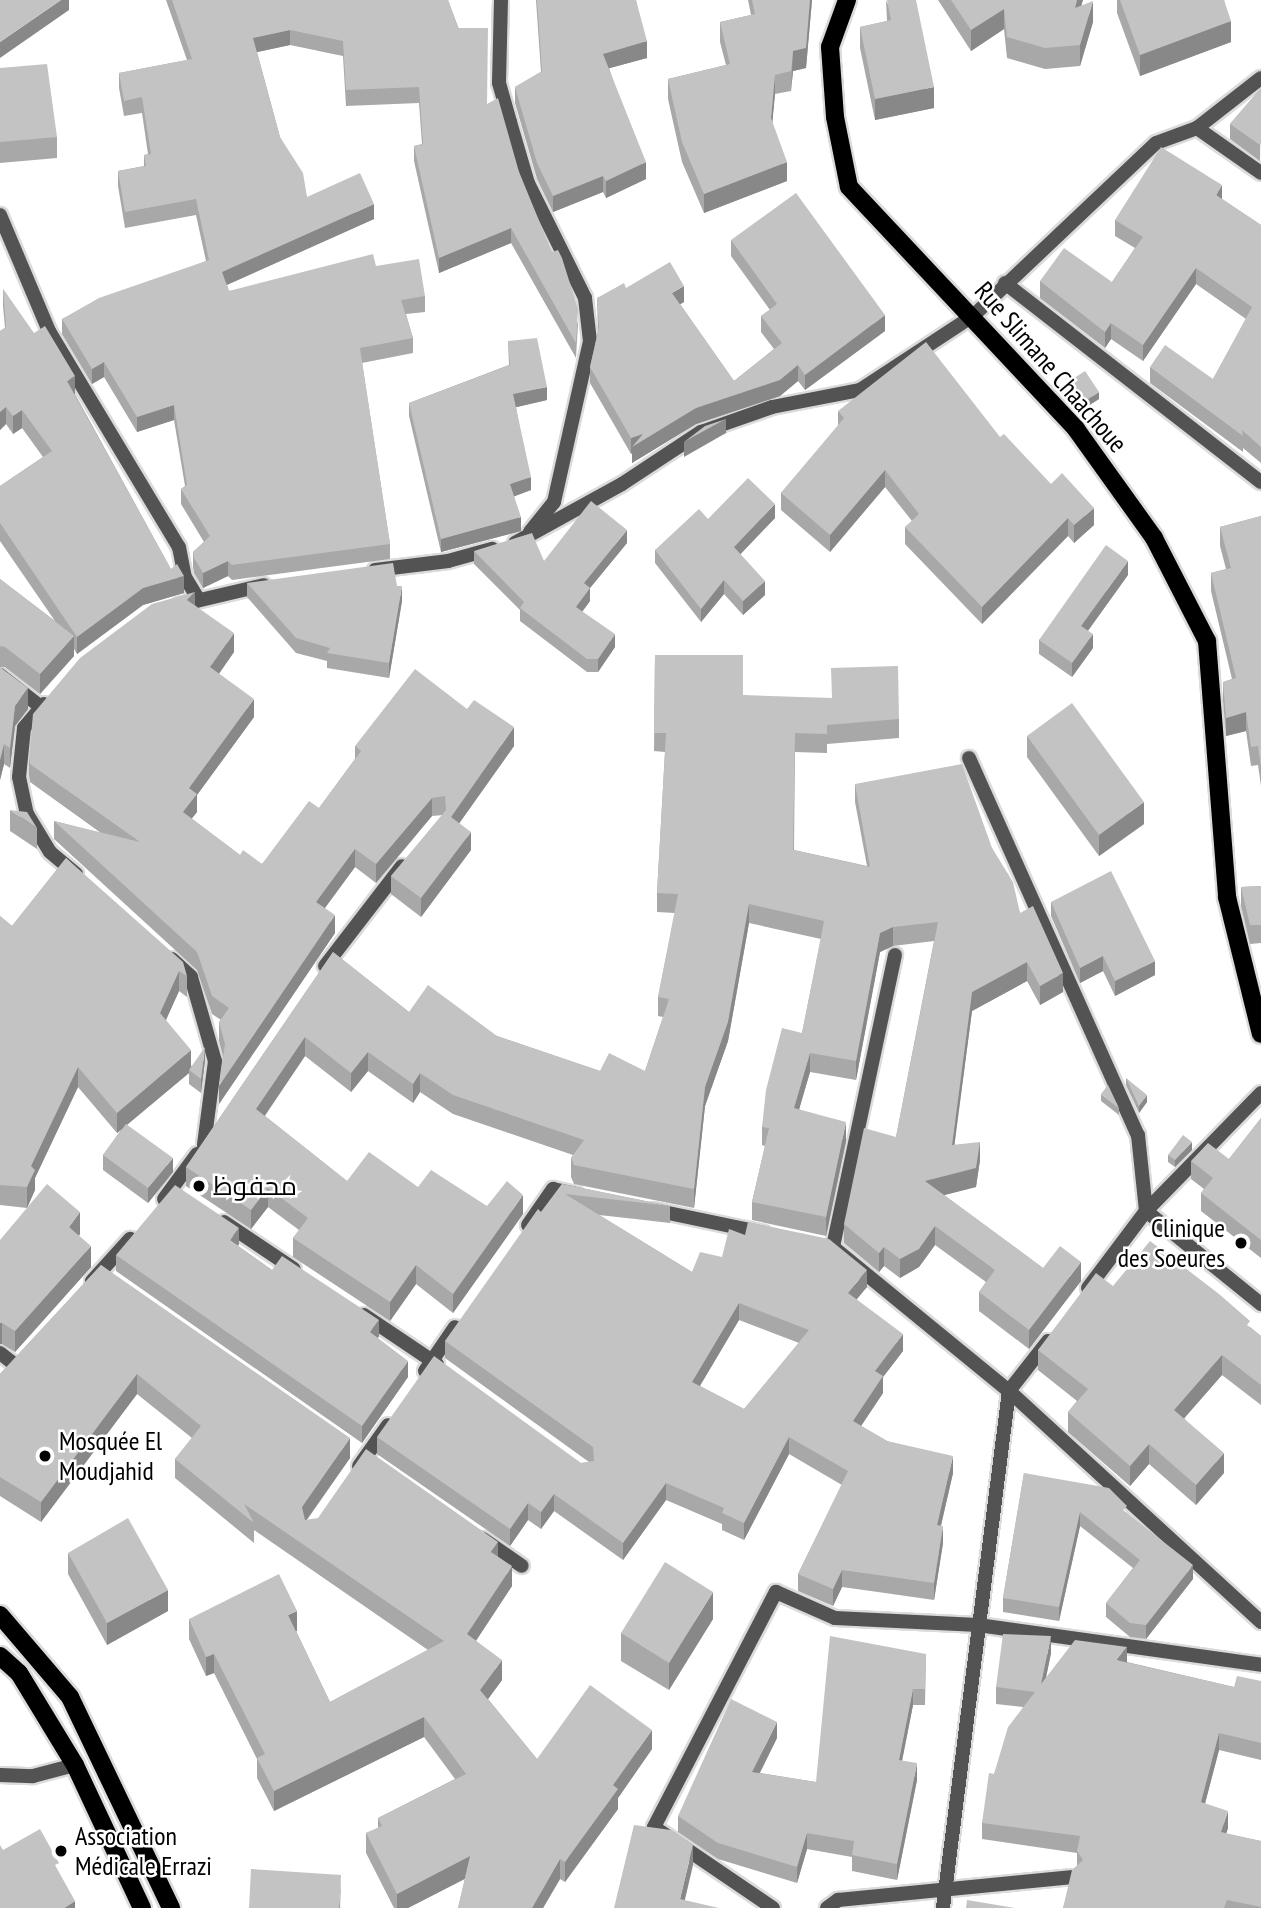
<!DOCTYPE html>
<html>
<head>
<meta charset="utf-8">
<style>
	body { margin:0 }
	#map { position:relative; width:1261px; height:1908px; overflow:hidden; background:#fff; font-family:"PT Sans Narrow",Cairo,sans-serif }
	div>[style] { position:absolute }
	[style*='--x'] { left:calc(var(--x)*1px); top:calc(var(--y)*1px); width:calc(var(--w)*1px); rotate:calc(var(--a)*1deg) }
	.roads { filter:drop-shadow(2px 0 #dbdbdb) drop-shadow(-2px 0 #dbdbdb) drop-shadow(0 2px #dbdbdb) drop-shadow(0 -2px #dbdbdb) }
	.service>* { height:14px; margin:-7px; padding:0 7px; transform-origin:7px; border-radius:7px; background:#535353 }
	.pedestrian>* { height:14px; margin:-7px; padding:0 7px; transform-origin:7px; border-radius:7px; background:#535353 }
	.minor>* { height:14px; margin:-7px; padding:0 7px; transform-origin:7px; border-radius:7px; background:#535353 }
	.primary>* { height:18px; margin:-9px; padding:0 9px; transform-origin:9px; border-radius:9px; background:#000 }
	.wall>* { inset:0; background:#a8a8a8 }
	.shaded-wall>* { inset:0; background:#888 }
	.building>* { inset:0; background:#c3c3c3 }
	.dots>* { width:19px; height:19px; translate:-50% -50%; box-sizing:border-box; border:4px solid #fff; border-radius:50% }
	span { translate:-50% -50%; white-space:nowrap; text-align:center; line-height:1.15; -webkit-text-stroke:5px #fff; paint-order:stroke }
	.street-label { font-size:26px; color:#000 }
	.poi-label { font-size:26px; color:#000 }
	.left { translate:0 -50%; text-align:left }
	.right { translate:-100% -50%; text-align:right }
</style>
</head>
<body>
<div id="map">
	<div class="roads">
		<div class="service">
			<div style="--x:969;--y:758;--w:413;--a:65.9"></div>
			<div style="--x:1138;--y:1135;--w:76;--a:84"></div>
		</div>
		<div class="pedestrian">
			<div style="--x:654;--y:1210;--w:112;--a:11.8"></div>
			<div style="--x:1146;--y:1211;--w:165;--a:-45.7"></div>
			<div style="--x:224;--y:1222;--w:84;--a:33.9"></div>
			<div style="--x:528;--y:1225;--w:44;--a:-55.2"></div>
			<div style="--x:553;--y:1189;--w:24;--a:12"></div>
			<div style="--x:364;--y:1315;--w:88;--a:33.9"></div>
			<div style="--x:425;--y:1371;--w:53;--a:-55.7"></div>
			<div style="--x:359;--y:1466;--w:50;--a:-54.7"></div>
			<div style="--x:483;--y:1539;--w:47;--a:34.7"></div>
		</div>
		<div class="minor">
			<div style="--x:501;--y:0;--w:83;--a:91.4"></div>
			<div style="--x:499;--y:83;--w:41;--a:74.2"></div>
			<div style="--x:510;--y:122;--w:64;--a:73.6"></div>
			<div style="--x:528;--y:183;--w:128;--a:63.6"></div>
			<div style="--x:585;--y:298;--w:43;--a:83.4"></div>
			<div style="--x:590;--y:341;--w:165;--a:102.6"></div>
			<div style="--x:554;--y:502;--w:38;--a:129"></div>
			<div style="--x:1197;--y:128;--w:78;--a:35.1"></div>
			<div style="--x:0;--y:215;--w:126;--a:67.1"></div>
			<div style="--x:49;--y:331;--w:252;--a:59"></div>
			<div style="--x:179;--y:547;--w:31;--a:79"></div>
			<div style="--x:185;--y:577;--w:27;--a:59"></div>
			<div style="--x:1005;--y:283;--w:324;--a:37.9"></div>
			<div style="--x:515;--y:543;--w:122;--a:-28.9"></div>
			<div style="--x:622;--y:484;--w:95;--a:-33.4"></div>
			<div style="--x:701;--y:432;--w:75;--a:-19.4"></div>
			<div style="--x:772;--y:407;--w:90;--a:-10.9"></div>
			<div style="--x:860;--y:390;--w:136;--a:-33.3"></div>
			<div style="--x:974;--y:315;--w:250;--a:-43.4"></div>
			<div style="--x:1156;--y:143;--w:44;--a:-20.1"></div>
			<div style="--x:1197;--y:128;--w:81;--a:-38"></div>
			<div style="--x:375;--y:570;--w:74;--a:-7"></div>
			<div style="--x:448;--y:561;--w:46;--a:-15.3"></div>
			<div style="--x:179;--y:605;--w:87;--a:-13.2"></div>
			<div style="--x:0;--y:675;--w:52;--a:38"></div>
			<div style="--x:44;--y:704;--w:31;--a:130"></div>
			<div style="--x:24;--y:728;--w:49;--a:95.8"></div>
			<div style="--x:19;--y:777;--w:38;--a:78"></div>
			<div style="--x:27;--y:814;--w:44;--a:58.8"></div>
			<div style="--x:50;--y:852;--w:34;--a:40"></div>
			<div style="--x:895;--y:955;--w:299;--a:102"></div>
			<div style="--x:833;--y:1247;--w:227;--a:39.3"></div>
			<div style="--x:1009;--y:1391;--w:521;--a:97.28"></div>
			<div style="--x:172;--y:959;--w:26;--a:43"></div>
			<div style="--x:191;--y:977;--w:87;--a:74.1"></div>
			<div style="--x:215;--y:1061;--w:85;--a:97.5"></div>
			<div style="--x:325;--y:966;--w:126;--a:-52.4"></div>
			<div style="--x:164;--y:1199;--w:56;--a:-53.7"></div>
			<div style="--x:92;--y:1281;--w:57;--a:-47.9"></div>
			<div style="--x:1088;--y:1288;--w:96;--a:-53"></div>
			<div style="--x:1146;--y:1211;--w:148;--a:39"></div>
			<div style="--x:1048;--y:1341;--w:63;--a:128"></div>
			<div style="--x:1009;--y:1391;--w:342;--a:42.5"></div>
			<div style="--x:0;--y:1353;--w:18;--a:38"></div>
			<div style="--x:0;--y:1775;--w:33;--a:2"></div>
			<div style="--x:33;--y:1776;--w:43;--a:-14.7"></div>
			<div style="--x:773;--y:1908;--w:144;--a:-145.8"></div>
			<div style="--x:654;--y:1827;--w:265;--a:-62.6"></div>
			<div style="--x:776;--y:1592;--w:64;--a:23.8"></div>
			<div style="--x:835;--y:1618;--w:143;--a:2.8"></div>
			<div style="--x:978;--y:1625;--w:286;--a:8"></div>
			<div style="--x:827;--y:1908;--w:14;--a:-36"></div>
			<div style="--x:838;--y:1900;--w:236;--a:-5.6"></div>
		</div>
		<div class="primary">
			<div style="--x:847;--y:0;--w:50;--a:109.9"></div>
			<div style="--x:830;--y:47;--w:70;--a:85.9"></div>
			<div style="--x:835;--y:117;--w:71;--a:78.7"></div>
			<div style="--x:849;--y:187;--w:332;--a:46.8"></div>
			<div style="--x:1076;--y:429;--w:134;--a:54.4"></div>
			<div style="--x:1154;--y:538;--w:116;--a:62.8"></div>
			<div style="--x:1207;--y:641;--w:257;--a:85.5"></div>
			<div style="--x:1227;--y:897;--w:141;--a:76.1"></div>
			<div style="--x:0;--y:1615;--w:108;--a:49.5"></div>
			<div style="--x:70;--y:1697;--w:234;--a:64.4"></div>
			<div style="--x:0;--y:1656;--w:25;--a:42"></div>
			<div style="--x:19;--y:1673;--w:108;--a:58.7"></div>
			<div style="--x:75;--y:1765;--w:158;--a:64.9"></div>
		</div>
	</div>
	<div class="wall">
		<div style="clip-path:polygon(166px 0,448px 0,487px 104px,519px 172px,578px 324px,576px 358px,511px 243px,439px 273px,414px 161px,414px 146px,422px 144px,419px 103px,346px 106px,343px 56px,290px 45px,257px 52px,280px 137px,307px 197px,374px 219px,227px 285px,229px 291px,376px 266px,425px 296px,425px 312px,406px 314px,413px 338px,413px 353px,362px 363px,390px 544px,390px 559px,232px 580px,228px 576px,203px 588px,194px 573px,193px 567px,193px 552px,204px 542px,181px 504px,181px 489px,185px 486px,174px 420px,137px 432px,104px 377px,92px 384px,62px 334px,62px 319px,206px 261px,196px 215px,125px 228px,118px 186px,118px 171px,144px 166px,144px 155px,148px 154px,142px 113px,124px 116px,119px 88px,119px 73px,187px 60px)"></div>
		<div style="clip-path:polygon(536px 0,636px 0,647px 58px,609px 68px,646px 179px,606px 198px,603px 192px,553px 212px,537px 179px,515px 103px,515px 87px,541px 72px)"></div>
		<div style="clip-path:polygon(748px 0,812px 0,806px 68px,793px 71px,791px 91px,775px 94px,772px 122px,787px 181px,704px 213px,682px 162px,668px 99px,668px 79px,726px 65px,720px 42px,720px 22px,751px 15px)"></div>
		<div style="clip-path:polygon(886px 0,934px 108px,875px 120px,860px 48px,860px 27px,887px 21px)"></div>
		<div style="clip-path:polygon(938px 0,1083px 0,1081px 5px,1093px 22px,1080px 66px,1045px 69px,1007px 58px,1004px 29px,971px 51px)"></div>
		<div style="clip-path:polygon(1117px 0,1224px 0,1231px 42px,1140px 76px,1117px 13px)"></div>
		<div style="clip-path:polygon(0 68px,57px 137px,57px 158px,0 163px)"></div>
		<div style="clip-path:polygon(1261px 88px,1260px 161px,1230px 139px,1230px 124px)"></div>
		<div style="clip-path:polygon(1222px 199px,1261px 225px,1261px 463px,1243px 448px,1243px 452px,1150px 383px,1150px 367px,1213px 379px,1246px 319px,1196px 284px,1143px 361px,1111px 339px,1105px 348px,1040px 298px,1040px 281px,1112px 282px,1135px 248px,1115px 236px,1115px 220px)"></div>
		<div style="clip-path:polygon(731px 240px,885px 331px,805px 390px,798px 381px,780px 396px,696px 424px,632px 463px,632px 453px,631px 454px,590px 383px,590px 367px,598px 332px,597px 298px,626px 288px,684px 302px,680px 304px,734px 381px,774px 349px,761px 332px,761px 316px,770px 310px,731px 256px)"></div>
		<div style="clip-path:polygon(3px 289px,75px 394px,184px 593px,143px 605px,77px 654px,74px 649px,74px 656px,40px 694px,5px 667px,0 667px,0 579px,55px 621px,0 541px,0 486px,43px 457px,22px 428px,13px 434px,6px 424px,0 430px,0 331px,5px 328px,3px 306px)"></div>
		<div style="clip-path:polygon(508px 341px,547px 400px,516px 407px,531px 490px,514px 496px,521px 531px,441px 552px,409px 416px,409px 403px,509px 365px)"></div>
		<div style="clip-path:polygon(1062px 386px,1099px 399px,1077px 413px,1062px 393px)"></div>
		<div style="clip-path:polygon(838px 411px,1000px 437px,1094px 525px,1074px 543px,1068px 536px,982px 624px,905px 544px,905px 527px,912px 521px,885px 487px,830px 552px,781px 510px,781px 493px,838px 426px)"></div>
		<div style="clip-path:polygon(1261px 516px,1261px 786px,1258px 765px,1251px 766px,1246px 731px,1226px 736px,1223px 701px,1223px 682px,1232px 679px,1211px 591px,1211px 573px,1226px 569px,1220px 546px,1220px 527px)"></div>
		<div style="clip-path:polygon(775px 518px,740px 554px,765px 595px,743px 615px,724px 594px,701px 622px,655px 563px,655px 550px,708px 519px)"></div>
		<div style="clip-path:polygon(627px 543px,590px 588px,590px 601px,582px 612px,615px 647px,598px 672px,587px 672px,520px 621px,520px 610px,474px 564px,474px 551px,544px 561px)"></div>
		<div style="clip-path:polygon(1128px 575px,1088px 631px,1093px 648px,1072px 677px,1039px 654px,1039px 640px)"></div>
		<div style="clip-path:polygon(247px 583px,397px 586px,402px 601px,389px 678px,327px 668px,327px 661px,296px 653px,247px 597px)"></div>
		<div style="clip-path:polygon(195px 605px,234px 652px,219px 674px,254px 717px,197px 795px,197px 812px,191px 818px,240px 855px,262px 864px,319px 808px,355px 759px,355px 746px,514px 746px,459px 823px,471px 850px,421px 917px,391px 894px,391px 876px,443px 815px,432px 816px,376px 883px,355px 867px,325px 908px,335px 933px,219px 1104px,223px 1056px,219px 1041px,219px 1022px,221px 1020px,212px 1014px,197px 970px,54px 839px,54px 821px,101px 833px,30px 782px,29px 776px,29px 758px)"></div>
		<div style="clip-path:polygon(655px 655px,743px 695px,899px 719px,899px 738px,827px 744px,827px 753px,795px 752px,794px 850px,867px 866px,855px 802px,855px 784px,992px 848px,1020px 913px,1063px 992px,1040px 1005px,1027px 981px,972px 1011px,954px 1145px,980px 1160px,976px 1187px,944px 1195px,1043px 1268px,1081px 1281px,1029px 1349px,979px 1311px,979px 1292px,986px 1282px,935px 1245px,919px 1267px,900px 1278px,884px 1266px,879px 1272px,844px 1243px,844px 1224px,896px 1137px,934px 941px,893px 946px,880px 952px,856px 1080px,810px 1072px,799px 1109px,846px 1141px,826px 1236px,752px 1220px,752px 1202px,765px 1146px,762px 1145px,762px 1127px,802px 1033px,821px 939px,749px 923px,728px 1041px,705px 1106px,694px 1208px,574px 1184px,571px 1177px,571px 1158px,573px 1155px,453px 1114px,420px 1092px,413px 1103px,368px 1071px,351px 1092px,305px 1056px,265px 1116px,347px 1181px,418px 1187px,487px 1206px,523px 1214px,453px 1313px,416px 1284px,390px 1321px,293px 1257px,293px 1238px,299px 1230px,268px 1207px,251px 1229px,186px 1186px,186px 1167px,333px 952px,409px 1012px,497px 1036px,600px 1071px,645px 1071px,663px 1017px,658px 1016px,658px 997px,675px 913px,657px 912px,657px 893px,665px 752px,654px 751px)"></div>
		<div style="clip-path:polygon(0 667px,28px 709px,15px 726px,10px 768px,4px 764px,0 780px)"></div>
		<div style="clip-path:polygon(1027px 736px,1144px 824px,1099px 856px,1027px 757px)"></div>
		<div style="clip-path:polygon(10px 810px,37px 828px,37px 849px,10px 831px)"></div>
		<div style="clip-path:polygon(66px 858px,187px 976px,187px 997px,179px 991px,166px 1020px,191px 1066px,205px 1061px,201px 1093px,189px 1084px,189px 1073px,127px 1125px,173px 1172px,148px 1203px,103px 1170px,103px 1155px,121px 1130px,117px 1133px,78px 1087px,35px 1178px,35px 1190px,27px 1208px,0 1205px,0 916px,12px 926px)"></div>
		<div style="clip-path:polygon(1261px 886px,1261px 943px,1250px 944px,1241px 906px,1241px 887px)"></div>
		<div style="clip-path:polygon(1051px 902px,1155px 975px,1115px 996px,1103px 971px,1080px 983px,1051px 916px)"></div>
		<div style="clip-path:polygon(1126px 1078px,1147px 1102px,1139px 1113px,1126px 1085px)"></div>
		<div style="clip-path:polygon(1101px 1094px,1119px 1108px,1119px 1115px,1101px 1101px)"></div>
		<div style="clip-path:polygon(1261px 1118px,1261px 1258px,1201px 1211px,1201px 1193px,1204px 1189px,1191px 1179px,1191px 1161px,1229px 1159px)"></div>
		<div style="clip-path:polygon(1192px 1150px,1175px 1167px,1168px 1162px,1168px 1155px)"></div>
		<div style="clip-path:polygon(evenodd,562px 1184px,670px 1206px,670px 1223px,599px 1215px,692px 1272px,722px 1257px,867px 1287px,856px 1299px,903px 1351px,883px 1377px,883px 1393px,861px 1426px,887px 1441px,953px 1473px,941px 1526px,943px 1543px,934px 1600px,842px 1587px,833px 1606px,798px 1591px,798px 1574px,842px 1485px,789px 1454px,744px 1540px,722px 1530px,722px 1524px,666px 1500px,623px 1560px,554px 1511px,541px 1529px,528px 1520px,510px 1546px,377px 1454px,377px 1437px,581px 1463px,589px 1462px,445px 1358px,445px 1341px,562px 1184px,739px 1320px,799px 1343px,744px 1409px,700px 1386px,739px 1320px)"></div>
		<div style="clip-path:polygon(80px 1234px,79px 1236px,91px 1267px,15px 1352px,2px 1344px,0 1240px)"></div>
		<div style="clip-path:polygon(239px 1244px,238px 1246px,272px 1270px,379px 1336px,378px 1338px,408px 1377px,362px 1443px,116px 1271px,116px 1255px)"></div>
		<div style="clip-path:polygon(101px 1265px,350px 1458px,307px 1520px,498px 1557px,512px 1586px,476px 1641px,502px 1680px,488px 1699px,537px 1759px,652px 1749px,618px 1798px,618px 1809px,565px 1882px,560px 1879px,543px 1908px,458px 1908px,465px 1879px,408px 1908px,394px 1908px,366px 1853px,366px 1833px,378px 1828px,378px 1818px,455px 1779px,424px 1737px,274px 1811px,257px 1778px,257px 1759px,214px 1673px,206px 1676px,189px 1639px,189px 1619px,297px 1631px,296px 1631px,330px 1702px,428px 1650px,254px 1530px,254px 1543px,175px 1478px,175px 1459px,192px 1438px,137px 1394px,41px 1522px,0 1496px,0 1374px)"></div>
		<div style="clip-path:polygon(1113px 1286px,1250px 1327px,1261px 1336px,1261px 1405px,1222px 1375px,1184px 1418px,1224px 1473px,1196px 1505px,1149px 1464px,1130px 1486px,1068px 1432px,1068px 1412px,1077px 1401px,1038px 1370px,1038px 1350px)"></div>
		<div style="clip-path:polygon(1024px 1473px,1127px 1513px,1193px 1579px,1146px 1639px,1130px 1637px,1106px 1617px,1106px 1603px,1133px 1568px,1080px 1526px,1059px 1621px,1003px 1612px,1003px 1598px)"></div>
		<div style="clip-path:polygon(68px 1553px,168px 1611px,107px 1645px,68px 1574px)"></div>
		<div style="clip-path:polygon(713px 1619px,669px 1690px,621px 1661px,621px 1633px)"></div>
		<div style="clip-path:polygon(1051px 1653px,1046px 1678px,1127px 1662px,1234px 1687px,1261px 1681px,1261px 1760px,1219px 1750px,1205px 1803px,1228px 1828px,1226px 1834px,1261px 1841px,1261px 1908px,1063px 1908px,1077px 1866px,1077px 1853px,982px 1839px,982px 1823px,994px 1774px,1023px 1707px,996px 1704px,996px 1687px)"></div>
		<div style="clip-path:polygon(926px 1654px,925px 1705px,913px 1705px,902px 1761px,917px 1780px,897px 1880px,852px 1871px,852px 1857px,807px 1849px,797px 1883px,718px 1859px,678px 1832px,678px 1816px,777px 1738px,760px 1773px,816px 1782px)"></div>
	</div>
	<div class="shaded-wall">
		<div style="clip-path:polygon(61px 0,69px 0,69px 10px,0 58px,0 42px)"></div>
		<div style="clip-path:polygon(810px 0,812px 0,806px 68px,793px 71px,791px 91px,793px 51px)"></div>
		<div style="clip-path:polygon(1077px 0,1083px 0,1075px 28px,1075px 8px)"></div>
		<div style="clip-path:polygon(1093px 1px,1093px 22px,1080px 66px,1080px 45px)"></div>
		<div style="clip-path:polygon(1004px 9px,1004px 29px,971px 51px,971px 30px)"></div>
		<div style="clip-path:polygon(1231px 21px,1231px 42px,1140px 76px,1140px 55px)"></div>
		<div style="clip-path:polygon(290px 30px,290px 45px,253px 53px,253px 38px)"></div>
		<div style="clip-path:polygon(647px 41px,647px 58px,603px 70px,603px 54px)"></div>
		<div style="clip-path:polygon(775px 75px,775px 94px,771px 138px,771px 118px)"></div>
		<div style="clip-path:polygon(934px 87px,934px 108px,875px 120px,875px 99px)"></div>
		<div style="clip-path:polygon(646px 162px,646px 179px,606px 198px,606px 181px)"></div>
		<div style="clip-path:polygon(787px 162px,787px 181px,704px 213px,704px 194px)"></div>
		<div style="clip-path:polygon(603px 176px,603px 192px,553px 212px,553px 196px)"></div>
		<div style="clip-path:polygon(1222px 185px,1222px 201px,1216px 195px)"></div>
		<div style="clip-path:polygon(374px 204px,374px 219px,222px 287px,222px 272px)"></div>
		<div style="clip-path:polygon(511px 228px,511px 243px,439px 273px,439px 258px)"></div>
		<div style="clip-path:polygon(1196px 268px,1196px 284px,1143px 361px,1143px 345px)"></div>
		<div style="clip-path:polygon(684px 286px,684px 302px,672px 309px,672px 293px)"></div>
		<div style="clip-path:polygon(885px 315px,885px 331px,805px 390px,805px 375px)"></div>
		<div style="clip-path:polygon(1111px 323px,1111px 339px,1105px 348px,1105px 332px)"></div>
		<div style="clip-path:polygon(104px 362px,104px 377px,92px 384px,92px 369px)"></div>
		<div style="clip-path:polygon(798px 365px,798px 381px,780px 396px,696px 424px,632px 463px,632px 453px,631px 454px,631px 438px,696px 408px)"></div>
		<div style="clip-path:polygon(75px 376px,75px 394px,67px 398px,67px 381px)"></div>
		<div style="clip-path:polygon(547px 387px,547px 400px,513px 408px,513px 394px)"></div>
		<div style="clip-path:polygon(1099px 392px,1099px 399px,1077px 413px,1077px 406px)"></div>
		<div style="clip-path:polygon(174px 405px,174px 420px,137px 432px,137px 417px)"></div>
		<div style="clip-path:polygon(6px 407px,6px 424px,0 430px,0 412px)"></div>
		<div style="clip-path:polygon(22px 410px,22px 428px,13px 434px,13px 416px)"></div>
		<div style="clip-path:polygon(726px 419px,726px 433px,684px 457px,684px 442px)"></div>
		<div style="clip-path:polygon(885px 470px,885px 487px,830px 552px,830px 535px)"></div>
		<div style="clip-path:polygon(531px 477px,531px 490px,510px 498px,510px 484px)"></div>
		<div style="clip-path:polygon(775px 504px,775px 518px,734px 561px,734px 547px)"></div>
		<div style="clip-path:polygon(1094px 508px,1094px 525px,1074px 543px,1074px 525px)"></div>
		<div style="clip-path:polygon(521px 517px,521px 531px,441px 552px,441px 539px)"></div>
		<div style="clip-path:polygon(1068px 518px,1068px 536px,982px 624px,982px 607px)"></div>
		<div style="clip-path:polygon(627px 530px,627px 543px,590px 588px,590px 601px,576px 620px,576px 607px,584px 583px)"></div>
		<div style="clip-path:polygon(228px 561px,228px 576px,203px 588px,203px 573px)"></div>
		<div style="clip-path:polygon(1128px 561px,1128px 575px,1081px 640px,1081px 626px)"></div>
		<div style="clip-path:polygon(184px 576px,184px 593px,143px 605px,77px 654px,77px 637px,143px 588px)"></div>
		<div style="clip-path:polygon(724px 580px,724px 594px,701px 622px,701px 609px)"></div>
		<div style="clip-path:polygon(765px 581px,765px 595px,743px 615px,743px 601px)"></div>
		<div style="clip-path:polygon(402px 586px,402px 601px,389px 678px,389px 663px)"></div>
		<div style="clip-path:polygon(195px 592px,195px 610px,187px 600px)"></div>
		<div style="clip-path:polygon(234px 633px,234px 652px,210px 686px,210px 667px)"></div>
		<div style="clip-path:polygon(615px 634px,615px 647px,598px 672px,598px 659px)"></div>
		<div style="clip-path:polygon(1093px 634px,1093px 648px,1072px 677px,1072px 663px)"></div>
		<div style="clip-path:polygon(74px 636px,74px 656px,40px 694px,40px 674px)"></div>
		<div style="clip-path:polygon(28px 688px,28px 709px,15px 726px,10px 768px,10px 748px,15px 706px)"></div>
		<div style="clip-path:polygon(254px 699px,254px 717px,197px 795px,197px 812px,183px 830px,183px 812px,189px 788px)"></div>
		<div style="clip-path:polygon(1246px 712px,1246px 731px,1226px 736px,1226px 718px)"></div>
		<div style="clip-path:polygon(514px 727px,514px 746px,451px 835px,451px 817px)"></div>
		<div style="clip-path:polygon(4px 744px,4px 764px,0 780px,0 760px)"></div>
		<div style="clip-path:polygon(432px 798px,432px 816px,376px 883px,376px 864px)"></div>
		<div style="clip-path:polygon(1144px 802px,1144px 824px,1099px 856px,1099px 835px)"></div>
		<div style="clip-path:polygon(471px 832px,471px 850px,421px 917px,421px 898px)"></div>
		<div style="clip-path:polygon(355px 849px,355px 867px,316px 920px,316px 902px)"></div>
		<div style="clip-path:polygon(749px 904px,749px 923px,728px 1041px,705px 1106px,694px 1208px,694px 1189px,705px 1087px)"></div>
		<div style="clip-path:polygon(335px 915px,335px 933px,219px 1104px,219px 1086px)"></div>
		<div style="clip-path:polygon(893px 927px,893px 946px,880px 952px,856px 1080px,856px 1061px,880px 933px)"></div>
		<div style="clip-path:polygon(1103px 956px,1103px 971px,1080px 983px,1080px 968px)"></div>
		<div style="clip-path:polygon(1155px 961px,1155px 975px,1115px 996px,1115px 981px)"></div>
		<div style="clip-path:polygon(1027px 962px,1027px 981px,972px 1011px,952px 1164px,952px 1145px,972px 992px)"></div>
		<div style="clip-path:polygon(179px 971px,179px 991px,160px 1033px,160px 1013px)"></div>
		<div style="clip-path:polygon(1063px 973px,1063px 992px,1040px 1005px,1040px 986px)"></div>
		<div style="clip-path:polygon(305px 1037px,305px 1056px,256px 1128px,256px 1109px)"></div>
		<div style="clip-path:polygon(205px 1047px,205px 1061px,201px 1093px,201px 1079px)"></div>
		<div style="clip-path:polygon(191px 1050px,191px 1071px,189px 1070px,189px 1073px,117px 1133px,117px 1113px)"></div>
		<div style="clip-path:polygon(368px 1052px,368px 1071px,351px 1092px,351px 1073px)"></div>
		<div style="clip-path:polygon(810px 1053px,810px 1072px,794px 1127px,794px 1108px)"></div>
		<div style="clip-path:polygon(78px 1067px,78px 1087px,35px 1178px,35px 1190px,27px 1208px,27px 1187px,31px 1166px)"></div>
		<div style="clip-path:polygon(420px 1073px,420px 1092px,413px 1103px,413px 1084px)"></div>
		<div style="clip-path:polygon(1147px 1095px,1147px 1102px,1139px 1113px,1139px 1106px)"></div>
		<div style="clip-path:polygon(846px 1122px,846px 1141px,826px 1236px,826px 1217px)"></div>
		<div style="clip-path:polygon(980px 1142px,980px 1160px,976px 1187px,925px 1200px,925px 1181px)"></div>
		<div style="clip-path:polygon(1192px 1142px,1192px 1150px,1175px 1167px,1175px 1160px)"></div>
		<div style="clip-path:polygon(173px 1158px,173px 1172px,148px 1203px,148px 1188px)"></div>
		<div style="clip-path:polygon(268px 1188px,268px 1207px,251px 1229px,251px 1210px)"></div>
		<div style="clip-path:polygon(523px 1195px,523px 1214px,453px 1313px,453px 1294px)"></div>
		<div style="clip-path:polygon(80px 1212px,80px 1234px,69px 1248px,69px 1227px)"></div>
		<div style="clip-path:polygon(935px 1226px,935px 1245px,919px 1267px,900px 1278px,900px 1259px)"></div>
		<div style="clip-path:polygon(239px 1228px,239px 1244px,230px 1256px,230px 1240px)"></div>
		<div style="clip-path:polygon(91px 1246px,91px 1267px,15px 1352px,15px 1331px)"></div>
		<div style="clip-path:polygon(884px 1247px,884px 1266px,879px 1272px,879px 1253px)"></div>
		<div style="clip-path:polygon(1081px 1262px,1081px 1281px,1029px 1349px,1029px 1330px)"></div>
		<div style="clip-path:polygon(416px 1265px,416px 1284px,390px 1321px,390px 1302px)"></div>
		<div style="clip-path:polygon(867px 1270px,867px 1287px,848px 1310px,848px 1293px)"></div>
		<div style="clip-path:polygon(739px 1303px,739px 1320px,692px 1399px,692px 1382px)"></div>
		<div style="clip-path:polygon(379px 1320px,379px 1336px,370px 1348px,370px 1332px)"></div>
		<div style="clip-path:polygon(0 1323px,2px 1323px,2px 1344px,0 1344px)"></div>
		<div style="clip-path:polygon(903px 1334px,903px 1351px,883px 1377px,883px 1393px,853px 1438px,853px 1421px,875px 1371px)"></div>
		<div style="clip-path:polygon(1222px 1355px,1222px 1375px,1174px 1430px,1174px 1410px)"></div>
		<div style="clip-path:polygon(408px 1361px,408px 1377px,362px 1443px,362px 1426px)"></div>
		<div style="clip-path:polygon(137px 1374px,137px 1394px,41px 1522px,41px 1502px)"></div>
		<div style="clip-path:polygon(789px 1437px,789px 1454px,744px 1540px,744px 1523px)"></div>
		<div style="clip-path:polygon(350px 1438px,350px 1458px,302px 1526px,302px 1507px)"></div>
		<div style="clip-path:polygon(1149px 1444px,1149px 1464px,1130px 1486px,1130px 1466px)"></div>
		<div style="clip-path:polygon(1224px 1453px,1224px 1473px,1196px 1505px,1196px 1485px)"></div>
		<div style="clip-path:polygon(953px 1456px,953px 1473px,937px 1542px,937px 1525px)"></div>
		<div style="clip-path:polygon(666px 1483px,666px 1500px,623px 1560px,623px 1543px)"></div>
		<div style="clip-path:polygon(554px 1494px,554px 1511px,541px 1529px,541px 1512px)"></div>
		<div style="clip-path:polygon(528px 1503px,528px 1520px,510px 1546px,510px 1529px)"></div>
		<div style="clip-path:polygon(1080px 1512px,1080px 1526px,1059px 1621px,1059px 1607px)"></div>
		<div style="clip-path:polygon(943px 1526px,943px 1543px,934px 1600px,934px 1583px)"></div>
		<div style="clip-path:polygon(498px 1542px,498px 1561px,491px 1552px)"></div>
		<div style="clip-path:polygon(1193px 1565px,1193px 1579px,1146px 1639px,1146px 1625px)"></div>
		<div style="clip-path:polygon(512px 1566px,512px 1586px,467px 1654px,467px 1634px)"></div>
		<div style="clip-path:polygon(842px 1570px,842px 1587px,833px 1606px,833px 1589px)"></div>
		<div style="clip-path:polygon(168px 1590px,168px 1611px,107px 1645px,107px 1623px)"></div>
		<div style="clip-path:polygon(713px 1592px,713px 1619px,669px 1690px,669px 1663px)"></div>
		<div style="clip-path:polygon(297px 1611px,297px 1631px,288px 1635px,288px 1615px)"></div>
		<div style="clip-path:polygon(1051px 1636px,1051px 1653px,1041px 1701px,1041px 1684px)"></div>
		<div style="clip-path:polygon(1127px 1647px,1127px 1664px,1116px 1660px)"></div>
		<div style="clip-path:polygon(214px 1654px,214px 1673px,206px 1676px,206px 1657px)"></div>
		<div style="clip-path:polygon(502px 1660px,502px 1680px,480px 1710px,480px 1690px)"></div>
		<div style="clip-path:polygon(913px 1689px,913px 1705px,899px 1776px,899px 1760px)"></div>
		<div style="clip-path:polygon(424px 1717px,424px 1737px,274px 1811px,274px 1791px)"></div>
		<div style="clip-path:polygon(777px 1722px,777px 1738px,752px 1788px,752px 1772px)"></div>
		<div style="clip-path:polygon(652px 1730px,652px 1749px,618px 1798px,618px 1809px,565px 1882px,565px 1862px,613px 1785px)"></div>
		<div style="clip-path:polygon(1219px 1733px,1219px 1750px,1201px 1819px,1201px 1802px)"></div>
		<div style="clip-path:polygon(917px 1763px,917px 1780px,897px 1880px,897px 1864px)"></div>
		<div style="clip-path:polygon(1228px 1811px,1228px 1828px,1221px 1849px,1221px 1832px)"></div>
		<div style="clip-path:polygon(807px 1833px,807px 1849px,797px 1883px,797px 1867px)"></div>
		<div style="clip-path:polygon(693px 1845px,693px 1865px,683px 1908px,680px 1899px)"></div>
		<div style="clip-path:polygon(470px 1856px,470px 1876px,408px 1908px,397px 1908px,397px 1894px)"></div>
		<div style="clip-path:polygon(560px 1859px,560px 1879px,543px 1908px,532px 1908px)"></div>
		<div style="clip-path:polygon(341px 1875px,340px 1908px,339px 1908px)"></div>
		<div style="clip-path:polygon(75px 1901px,75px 1908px,64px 1908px)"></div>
	</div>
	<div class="building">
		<div style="clip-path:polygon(0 0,61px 0,0 42px)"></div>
		<div style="clip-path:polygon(172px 0,448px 0,458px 28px,488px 28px,487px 104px,498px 98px,519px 172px,552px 252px,558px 250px,562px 258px,578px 309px,576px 343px,511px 228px,439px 258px,414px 146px,423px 144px,419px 87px,346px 90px,343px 41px,290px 30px,253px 38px,280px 137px,303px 173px,307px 197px,360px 173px,374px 204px,222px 272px,229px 291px,373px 254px,376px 266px,419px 259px,425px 296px,401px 300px,413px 338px,360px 348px,390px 544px,232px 565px,228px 561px,203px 573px,194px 558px,193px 552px,210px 536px,181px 489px,187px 485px,174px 405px,137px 417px,104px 362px,92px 369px,62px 319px,99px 298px,209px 260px,196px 199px,125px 212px,118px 171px,146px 166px,144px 155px,151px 154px,142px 97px,124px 101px,119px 73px,192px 59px)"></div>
		<div style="clip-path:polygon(537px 0,636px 0,647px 41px,603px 54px,646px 162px,606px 181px,603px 176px,553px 196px,537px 163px,515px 87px,542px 71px)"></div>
		<div style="clip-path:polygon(752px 0,810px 0,806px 48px,793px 51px,791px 71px,775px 75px,771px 118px,787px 162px,704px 194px,682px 142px,668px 79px,730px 64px,720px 22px,755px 14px)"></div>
		<div style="clip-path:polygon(887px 0,916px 0,934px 87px,875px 99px,860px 27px,891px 20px)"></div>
		<div style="clip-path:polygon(951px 0,1077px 0,1075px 8px,1093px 1px,1080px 45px,1045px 48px,1007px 37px,1004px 9px,971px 30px)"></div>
		<div style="clip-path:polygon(1120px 0,1224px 0,1231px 21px,1140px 55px)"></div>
		<div style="clip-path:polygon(47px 64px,57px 137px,0 142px,0 68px)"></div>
		<div style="clip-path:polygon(1261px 88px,1261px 144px,1260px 145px,1230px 124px)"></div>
		<div style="clip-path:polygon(1161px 147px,1222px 185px,1216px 195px,1261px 225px,1261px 447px,1242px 430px,1243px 436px,1150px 367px,1165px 345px,1213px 379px,1252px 307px,1196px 268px,1143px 345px,1111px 323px,1105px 332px,1040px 281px,1064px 248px,1112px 282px,1143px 237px,1115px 220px)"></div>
		<div style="clip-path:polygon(796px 193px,885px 315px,805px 375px,798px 365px,780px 380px,696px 408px,632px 447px,643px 434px,631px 438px,590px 367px,599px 327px,597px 298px,624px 283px,626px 288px,670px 262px,684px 286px,672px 293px,734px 381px,782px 343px,761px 316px,777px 304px,731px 240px)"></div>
		<div style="clip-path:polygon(3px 289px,34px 333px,45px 326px,75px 376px,67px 381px,171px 569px,177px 564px,184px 576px,143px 588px,77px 637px,0 523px,0 486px,52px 451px,22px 410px,13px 416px,6px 407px,0 412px,0 331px,6px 327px)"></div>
		<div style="clip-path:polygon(537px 338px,547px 387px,513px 394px,531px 477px,510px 484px,521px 517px,441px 539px,409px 403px,510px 365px,508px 341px)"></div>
		<div style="clip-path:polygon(926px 342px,1000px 437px,1004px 434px,1051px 484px,1062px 473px,1094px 508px,1074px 525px,1068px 518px,982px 607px,905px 527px,919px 514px,885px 470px,830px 535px,781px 493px,844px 418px,838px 411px)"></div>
		<div style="clip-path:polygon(1085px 371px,1099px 392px,1077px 406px,1062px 386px)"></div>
		<div style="clip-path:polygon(726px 419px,684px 442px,705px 426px)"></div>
		<div style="clip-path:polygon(748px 478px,775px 504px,734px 547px,765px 581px,743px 601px,724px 580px,701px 609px,655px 550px,699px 509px,708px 519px)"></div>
		<div style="clip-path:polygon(591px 501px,627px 530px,584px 583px,590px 588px,576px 607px,615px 634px,598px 659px,587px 659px,520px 608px,524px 602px,474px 551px,532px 533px,544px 561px)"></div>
		<div style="clip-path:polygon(1261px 516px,1261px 767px,1258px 746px,1251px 747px,1246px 712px,1226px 718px,1223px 682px,1236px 678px,1211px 573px,1231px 568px,1220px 527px)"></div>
		<div style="clip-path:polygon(1106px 545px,1128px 561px,1081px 626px,1093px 634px,1072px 663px,1039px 640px)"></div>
		<div style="clip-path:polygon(393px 563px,397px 586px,402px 586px,389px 663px,327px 653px,330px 648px,296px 638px,247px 583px)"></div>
		<div style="clip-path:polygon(0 579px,74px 636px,40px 674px,5px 647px,0 646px)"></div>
		<div style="clip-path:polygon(195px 592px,187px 600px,234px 633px,210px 667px,254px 699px,189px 788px,197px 794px,183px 812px,240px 855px,243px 850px,262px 864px,309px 801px,319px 808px,361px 751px,355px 746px,415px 669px,467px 709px,474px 700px,514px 727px,451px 817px,471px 832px,421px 898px,391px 876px,446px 810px,445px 796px,432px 798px,376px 864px,355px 849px,316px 902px,335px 915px,219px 1086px,225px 1044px,219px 1022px,229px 1008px,212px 996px,197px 952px,54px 821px,140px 842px,30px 764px,29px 758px,33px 714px,80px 658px,152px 604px)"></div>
		<div style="clip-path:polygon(655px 655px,743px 655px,743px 695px,832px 698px,831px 668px,898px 666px,899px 719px,827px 725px,827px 734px,795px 733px,793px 850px,870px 867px,855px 784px,962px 764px,992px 848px,1013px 882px,1020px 913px,1033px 906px,1063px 973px,1040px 986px,1027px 962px,972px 992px,952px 1145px,980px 1142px,976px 1168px,925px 1181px,1043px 1268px,1060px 1246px,1081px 1262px,1029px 1330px,979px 1292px,995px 1270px,935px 1226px,919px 1249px,900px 1259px,884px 1247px,879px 1253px,844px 1224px,864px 1128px,896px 1137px,938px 922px,893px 927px,880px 933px,856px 1061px,810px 1053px,794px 1108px,846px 1122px,826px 1217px,752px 1202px,769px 1128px,762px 1127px,766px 1090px,782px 1028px,802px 1033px,824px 921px,749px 904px,728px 1022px,705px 1087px,694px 1189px,574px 1165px,571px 1158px,584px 1140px,453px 1095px,420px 1073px,413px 1084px,368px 1052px,351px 1073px,305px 1037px,256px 1109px,347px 1181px,369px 1152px,418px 1187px,431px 1170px,487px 1206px,507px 1181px,523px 1195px,453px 1294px,416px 1265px,390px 1302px,293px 1238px,308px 1218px,268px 1188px,251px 1210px,186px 1167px,333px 952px,409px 1012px,428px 985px,497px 1036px,600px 1071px,609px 1053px,645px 1071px,669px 999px,658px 997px,678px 894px,657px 893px,666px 733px,654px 733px)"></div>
		<div style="clip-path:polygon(0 667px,28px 688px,15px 706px,10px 748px,4px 744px,0 760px)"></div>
		<div style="clip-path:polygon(1072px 703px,1144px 802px,1099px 835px,1027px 736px)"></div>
		<div style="clip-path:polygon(10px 810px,27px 812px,37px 828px)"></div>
		<div style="clip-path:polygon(66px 858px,183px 962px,187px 976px,179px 971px,160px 1013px,191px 1050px,117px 1113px,78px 1067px,31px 1166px,35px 1170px,27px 1187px,0 1185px,0 916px,12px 926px)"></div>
		<div style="clip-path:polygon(1111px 871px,1155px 961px,1115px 981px,1103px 956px,1080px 968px,1051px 902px)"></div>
		<div style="clip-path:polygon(1261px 886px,1261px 925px,1250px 925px,1241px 887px)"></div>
		<div style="clip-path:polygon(205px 1047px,201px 1079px,189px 1070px)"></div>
		<div style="clip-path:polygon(1126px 1078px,1147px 1095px,1139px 1106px)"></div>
		<div style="clip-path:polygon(1108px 1085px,1119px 1108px,1101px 1094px)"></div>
		<div style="clip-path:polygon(1261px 1118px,1261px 1240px,1201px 1193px,1213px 1178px,1191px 1161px,1208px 1143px,1229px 1159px)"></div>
		<div style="clip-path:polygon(126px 1124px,173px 1158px,148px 1188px,103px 1155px)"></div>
		<div style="clip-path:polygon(1183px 1135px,1192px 1142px,1175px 1160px,1168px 1155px)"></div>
		<div style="clip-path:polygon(47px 1184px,80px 1212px,69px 1227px,91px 1246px,15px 1331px,2px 1323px,0 1323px,0 1240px)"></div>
		<div style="clip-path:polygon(evenodd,562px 1184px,670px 1206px,565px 1194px,692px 1272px,700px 1252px,722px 1257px,729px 1229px,745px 1235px,748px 1222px,829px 1239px,867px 1270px,848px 1293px,903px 1334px,875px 1371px,883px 1376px,853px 1421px,887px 1441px,953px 1456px,937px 1525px,943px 1526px,934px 1583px,842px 1570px,833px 1589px,798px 1574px,848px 1471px,789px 1437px,744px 1523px,722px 1513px,724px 1508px,666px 1483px,623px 1543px,554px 1494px,541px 1512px,528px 1503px,510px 1529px,377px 1437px,434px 1356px,581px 1463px,594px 1461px,593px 1447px,445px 1341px,538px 1209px,541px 1212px,562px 1184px,739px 1303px,809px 1330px,744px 1409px,692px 1382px,739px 1303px)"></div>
		<div style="clip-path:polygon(175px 1185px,239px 1228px,230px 1240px,272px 1270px,282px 1256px,379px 1320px,370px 1332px,408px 1361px,362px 1426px,116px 1255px)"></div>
		<div style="clip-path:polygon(1150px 1241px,1219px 1294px,1250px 1321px,1247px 1325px,1261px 1336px,1261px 1385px,1222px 1355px,1174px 1410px,1224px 1453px,1196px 1485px,1149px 1444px,1130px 1466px,1068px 1412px,1088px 1389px,1038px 1350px,1096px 1273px,1113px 1286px)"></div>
		<div style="clip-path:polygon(101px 1265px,350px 1438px,302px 1507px,305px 1520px,318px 1518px,366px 1449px,498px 1542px,491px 1552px,512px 1566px,467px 1634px,502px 1660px,480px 1690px,537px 1759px,590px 1685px,652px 1730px,613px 1785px,618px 1789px,565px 1862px,560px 1859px,532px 1908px,458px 1908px,470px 1856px,397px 1894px,366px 1833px,382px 1826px,378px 1818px,466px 1774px,424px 1717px,274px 1791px,257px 1758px,265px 1754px,214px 1654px,206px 1657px,189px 1619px,279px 1574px,297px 1611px,288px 1615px,330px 1702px,444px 1641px,244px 1504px,254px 1523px,175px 1459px,201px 1426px,137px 1374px,41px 1502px,0 1477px,0 1374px)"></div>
		<div style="clip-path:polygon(1024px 1473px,1109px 1488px,1127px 1506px,1123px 1510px,1193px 1565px,1146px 1625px,1130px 1623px,1106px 1603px,1140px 1560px,1080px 1512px,1059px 1607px,1003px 1598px)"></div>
		<div style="clip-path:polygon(128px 1518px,168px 1590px,107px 1623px,68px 1553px)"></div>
		<div style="clip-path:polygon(665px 1562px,713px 1592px,669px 1663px,621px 1633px)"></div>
		<div style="clip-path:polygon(1003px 1634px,1051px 1636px,1041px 1684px,1075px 1640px,1127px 1647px,1116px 1660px,1234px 1687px,1237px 1676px,1261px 1681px,1261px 1743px,1219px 1733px,1201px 1802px,1228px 1811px,1221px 1832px,1261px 1841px,1261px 1907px,1227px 1900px,1224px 1908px,1063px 1908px,1072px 1870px,1083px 1860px,1077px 1851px,1080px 1836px,982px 1823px,989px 1773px,994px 1774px,1008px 1727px,1035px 1692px,996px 1687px)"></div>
		<div style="clip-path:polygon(830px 1636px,926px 1654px,925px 1689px,913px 1689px,899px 1760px,917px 1763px,897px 1864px,852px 1855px,854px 1841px,807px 1833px,797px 1867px,718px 1843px,678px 1816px,731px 1699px,777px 1722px,752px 1772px,816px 1782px)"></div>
		<div style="clip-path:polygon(634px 1825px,671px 1830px,693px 1845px,680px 1899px,719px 1908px,614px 1908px)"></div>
		<div style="clip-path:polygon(40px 1829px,59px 1863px,55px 1865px,75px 1901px,64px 1908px,0 1908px,0 1845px,3px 1850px)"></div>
		<div style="clip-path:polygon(251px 1869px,341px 1875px,339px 1908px,249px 1908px)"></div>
		<div style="clip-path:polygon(967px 1900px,1015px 1908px,966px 1908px)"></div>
	</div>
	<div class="dots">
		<div style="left:199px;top:1186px;background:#000"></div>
		<div style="left:1241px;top:1243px;background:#000"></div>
		<div style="left:45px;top:1456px;background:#000"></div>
		<div style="left:61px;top:1851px;background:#000"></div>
	</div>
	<div class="street-label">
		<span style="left:1051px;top:367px;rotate:49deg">Rue Slimane Chaachoue</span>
	</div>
	<div class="poi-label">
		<span class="left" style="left:213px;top:1186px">محفوظ</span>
		<span class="right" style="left:1225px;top:1243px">Clinique<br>des Soeures</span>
		<span class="left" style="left:59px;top:1456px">Mosquée El<br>Moudjahid</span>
		<span class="left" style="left:75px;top:1851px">Association<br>Médicale Errazi</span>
	</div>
</div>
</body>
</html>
